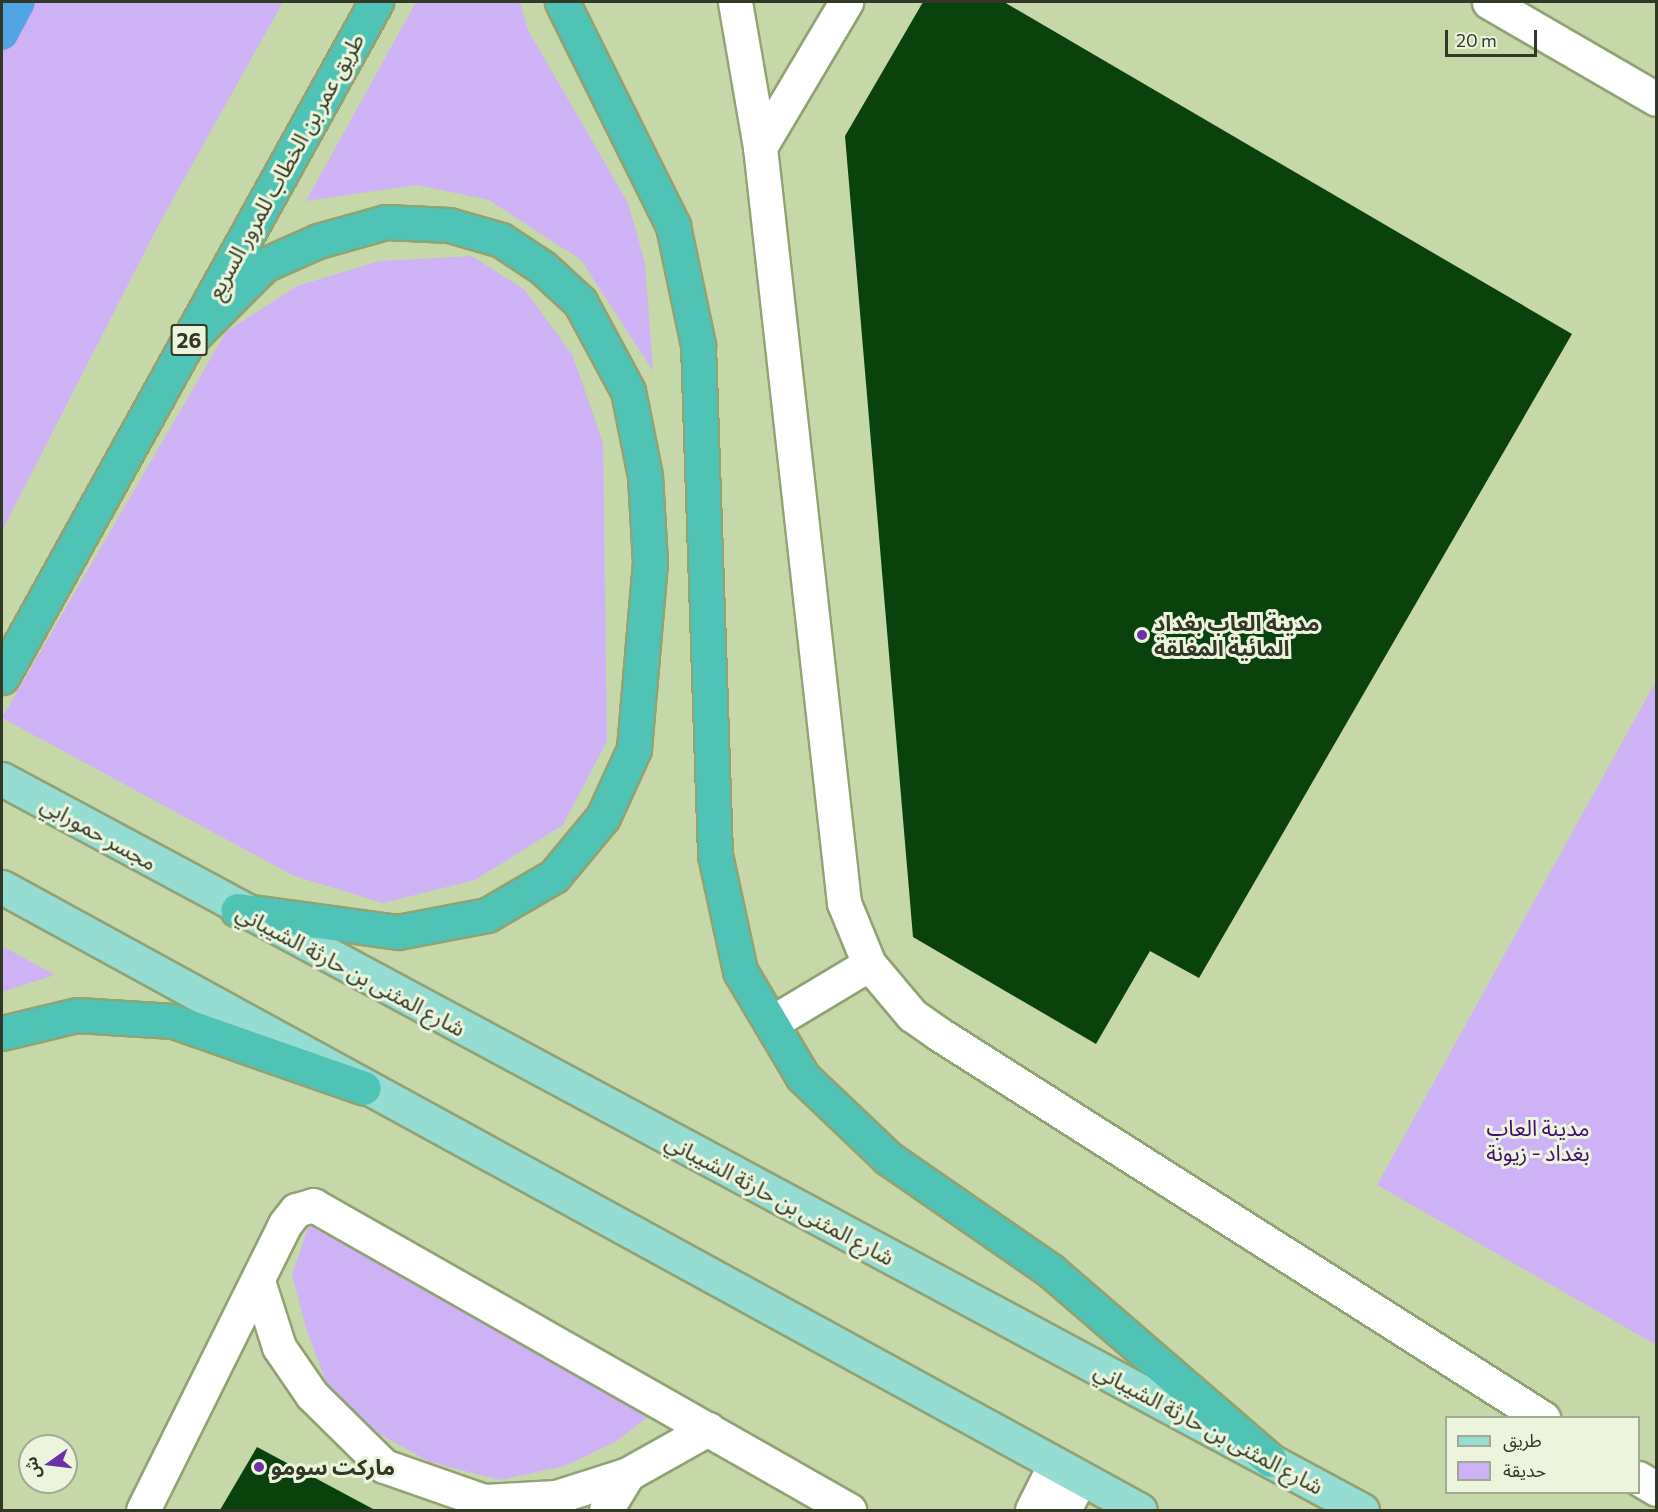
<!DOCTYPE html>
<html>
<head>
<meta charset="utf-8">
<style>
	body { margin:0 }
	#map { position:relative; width:1658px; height:1512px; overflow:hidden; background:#c6d8a7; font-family:Commissioner,"Noto Sans Arabic",sans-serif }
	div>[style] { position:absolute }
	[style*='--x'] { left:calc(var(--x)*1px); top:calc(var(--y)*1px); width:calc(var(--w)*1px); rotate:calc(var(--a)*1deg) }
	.green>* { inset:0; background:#cfb2f5 }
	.canal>* { height:32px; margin:-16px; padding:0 16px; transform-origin:16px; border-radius:16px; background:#51a5e4 }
	.building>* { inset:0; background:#09420d }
	.roads { filter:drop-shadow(2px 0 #91a273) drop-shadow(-2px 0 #91a273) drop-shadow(0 2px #91a273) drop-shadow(0 -2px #91a273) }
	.minor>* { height:33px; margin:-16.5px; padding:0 16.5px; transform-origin:16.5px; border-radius:16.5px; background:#fff }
	.major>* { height:33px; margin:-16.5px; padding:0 16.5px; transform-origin:16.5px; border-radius:16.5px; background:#95dcd3 }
	.highway>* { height:33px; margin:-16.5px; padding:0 16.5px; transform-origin:16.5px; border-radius:16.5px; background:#4fc4b6 }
	.dots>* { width:16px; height:16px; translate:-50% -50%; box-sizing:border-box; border:3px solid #ecf5dc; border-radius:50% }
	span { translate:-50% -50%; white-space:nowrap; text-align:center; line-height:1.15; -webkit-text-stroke:6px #ecf5dc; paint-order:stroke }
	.shield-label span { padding:2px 4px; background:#ecf5dc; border:2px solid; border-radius:4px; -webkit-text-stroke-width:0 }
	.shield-label { font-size:21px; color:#313825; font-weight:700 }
	.street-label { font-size:22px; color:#313825 }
	.poi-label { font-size:22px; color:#313825; font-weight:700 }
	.left { translate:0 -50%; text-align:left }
	.park-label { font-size:22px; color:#450c71 }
	.frame { position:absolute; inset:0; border:3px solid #313825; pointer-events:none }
	.legend { position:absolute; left:1445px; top:1416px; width:195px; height:78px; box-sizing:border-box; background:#ecf5dc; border:2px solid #a1a993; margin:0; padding:8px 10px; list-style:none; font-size:18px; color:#313825 }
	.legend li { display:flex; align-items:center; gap:12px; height:30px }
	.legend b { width:30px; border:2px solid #a1a993 }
	.north { position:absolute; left:18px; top:1434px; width:60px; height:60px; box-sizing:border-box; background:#ecf5dc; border:2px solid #a1a993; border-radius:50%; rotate:256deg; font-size:16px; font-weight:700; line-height:24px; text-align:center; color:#313825 }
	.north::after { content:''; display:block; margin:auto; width:21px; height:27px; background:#6e30a6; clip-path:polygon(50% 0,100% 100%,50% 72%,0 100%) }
	.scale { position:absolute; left:1445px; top:30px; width:92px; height:27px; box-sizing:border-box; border:3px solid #313825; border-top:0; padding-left:8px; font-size:18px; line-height:21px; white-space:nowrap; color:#313825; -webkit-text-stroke:4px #ecf5dc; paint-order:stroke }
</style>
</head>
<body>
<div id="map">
	<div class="green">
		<div style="clip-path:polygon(2px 2px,283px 2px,159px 224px,2px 531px)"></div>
		<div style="clip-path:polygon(416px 2px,520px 2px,528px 30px,628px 203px,645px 263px,653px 371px,581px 260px,489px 200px,417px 185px,306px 201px)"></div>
		<div style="clip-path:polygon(472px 256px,525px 290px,573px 356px,603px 443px,607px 741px,563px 825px,475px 880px,383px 903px,294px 876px,2px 718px,226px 332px,297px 286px,380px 261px)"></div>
		<div style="clip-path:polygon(1656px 681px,1656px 1345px,1377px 1185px)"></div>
		<div style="clip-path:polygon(2px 946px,55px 975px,2px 992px)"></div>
		<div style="clip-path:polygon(310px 1222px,655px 1411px,617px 1441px,565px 1466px,500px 1480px,430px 1462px,374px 1431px,326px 1382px,306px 1328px,292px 1275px)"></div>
	</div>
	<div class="canal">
		<div style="--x:2;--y:34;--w:36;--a:-62"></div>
	</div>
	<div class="building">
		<div style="clip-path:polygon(923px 2px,1004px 2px,1572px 334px,1199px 978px,1150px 951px,1096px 1044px,913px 937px,845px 136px)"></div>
		<div style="clip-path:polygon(257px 1447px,375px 1510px,220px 1510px)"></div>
	</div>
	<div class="roads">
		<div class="minor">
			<div style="--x:735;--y:2;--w:147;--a:80.2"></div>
			<div style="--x:760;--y:147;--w:761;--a:83.66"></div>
			<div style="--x:844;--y:903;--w:66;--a:67.7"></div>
			<div style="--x:869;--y:964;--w:67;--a:49.9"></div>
			<div style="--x:912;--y:1015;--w:33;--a:35"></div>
			<div style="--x:939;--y:1034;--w:716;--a:32.45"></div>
			<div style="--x:1489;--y:2;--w:193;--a:30.1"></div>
			<div style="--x:760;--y:147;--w:169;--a:-59.3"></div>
			<div style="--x:771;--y:1023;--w:114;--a:-31"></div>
			<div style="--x:258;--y:1281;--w:69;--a:72.3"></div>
			<div style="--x:279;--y:1347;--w:58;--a:55.5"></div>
			<div style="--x:312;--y:1395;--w:101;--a:44.6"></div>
			<div style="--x:384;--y:1466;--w:106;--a:19.3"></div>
			<div style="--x:484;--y:1501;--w:72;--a:-3.2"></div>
			<div style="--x:556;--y:1497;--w:76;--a:-17.7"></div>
			<div style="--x:628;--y:1474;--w:92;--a:-29.4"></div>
			<div style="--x:1638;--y:1478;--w:21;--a:31"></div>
			<div style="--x:143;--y:1510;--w:319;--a:-63.6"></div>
			<div style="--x:285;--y:1224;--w:18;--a:-52"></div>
			<div style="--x:296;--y:1210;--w:18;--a:-16"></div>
			<div style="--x:313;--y:1205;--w:617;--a:29.64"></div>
			<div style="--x:606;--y:1510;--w:42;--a:-58.6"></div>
			<div style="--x:1032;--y:1510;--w:51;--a:-63.4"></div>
			<div style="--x:1064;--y:1510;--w:36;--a:-63"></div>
		</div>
		<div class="major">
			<div style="--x:2;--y:779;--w:1544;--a:28.26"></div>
			<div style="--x:2;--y:887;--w:1297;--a:28.7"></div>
		</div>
		<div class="highway">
			<div style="--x:562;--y:2;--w:250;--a:63.6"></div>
			<div style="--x:673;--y:226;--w:122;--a:78.1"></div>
			<div style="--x:698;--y:345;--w:510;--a:88.09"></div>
			<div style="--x:715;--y:855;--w:119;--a:77.8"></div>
			<div style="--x:740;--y:971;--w:123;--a:59.3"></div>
			<div style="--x:803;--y:1077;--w:117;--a:43.6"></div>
			<div style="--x:888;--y:1158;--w:198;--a:34.7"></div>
			<div style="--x:1051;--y:1271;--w:289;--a:40.8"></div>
			<div style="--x:189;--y:340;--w:106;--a:-45"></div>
			<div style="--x:264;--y:265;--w:59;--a:-24"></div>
			<div style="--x:318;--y:241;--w:71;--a:-15.6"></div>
			<div style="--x:386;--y:222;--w:63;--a:2.7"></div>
			<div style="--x:449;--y:225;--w:54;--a:16.1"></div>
			<div style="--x:501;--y:240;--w:49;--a:33.4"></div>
			<div style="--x:542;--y:267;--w:52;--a:42.6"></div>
			<div style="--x:580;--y:302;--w:101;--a:61.7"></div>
			<div style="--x:628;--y:391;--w:87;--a:78.7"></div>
			<div style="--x:645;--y:476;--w:86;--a:86.7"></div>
			<div style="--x:650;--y:562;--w:188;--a:94.9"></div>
			<div style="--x:634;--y:749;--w:75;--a:114.5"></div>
			<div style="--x:603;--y:817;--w:77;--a:129.7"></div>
			<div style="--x:554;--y:876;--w:78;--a:149.8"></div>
			<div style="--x:487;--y:915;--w:91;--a:169.2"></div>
			<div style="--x:398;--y:932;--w:162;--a:-172.2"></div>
			<div style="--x:2;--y:677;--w:772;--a:-61.01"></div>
			<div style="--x:2;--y:1033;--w:77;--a:-13.5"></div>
			<div style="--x:77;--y:1015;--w:96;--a:3.6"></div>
			<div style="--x:173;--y:1021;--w:202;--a:19.3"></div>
		</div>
	</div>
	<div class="dots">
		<div style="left:1142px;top:635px;background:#6e30a6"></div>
		<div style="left:259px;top:1467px;background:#6e30a6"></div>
	</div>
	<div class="shield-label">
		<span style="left:189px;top:340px">26</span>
	</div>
	<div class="street-label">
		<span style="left:285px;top:166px;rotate:-61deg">طريق عمر بن الخطاب للمرور السريع</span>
		<span style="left:99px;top:833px;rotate:29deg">مجسر حمورابي</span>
		<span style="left:351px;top:970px;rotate:28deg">شارع المثنى بن حارثة الشيباني</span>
		<span style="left:780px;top:1199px;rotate:28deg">شارع المثنى بن حارثة الشيباني</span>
		<span style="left:1209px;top:1428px;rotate:28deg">شارع المثنى بن حارثة الشيباني</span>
	</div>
	<div class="poi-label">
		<span class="left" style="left:1154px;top:635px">مدينة العاب بغداد<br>المائية المغلقة</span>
		<span class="left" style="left:271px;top:1467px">ماركت سومو</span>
	</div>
	<div class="park-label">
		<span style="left:1538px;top:1140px">مدينة العاب<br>بغداد - زيونة</span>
	</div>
	<div class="frame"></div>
	<ul class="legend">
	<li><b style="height:8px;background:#95dcd3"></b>طريق</li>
	<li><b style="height:16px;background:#cfb2f5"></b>حديقة</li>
	</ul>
	<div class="north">ش</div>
	<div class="scale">20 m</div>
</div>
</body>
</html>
